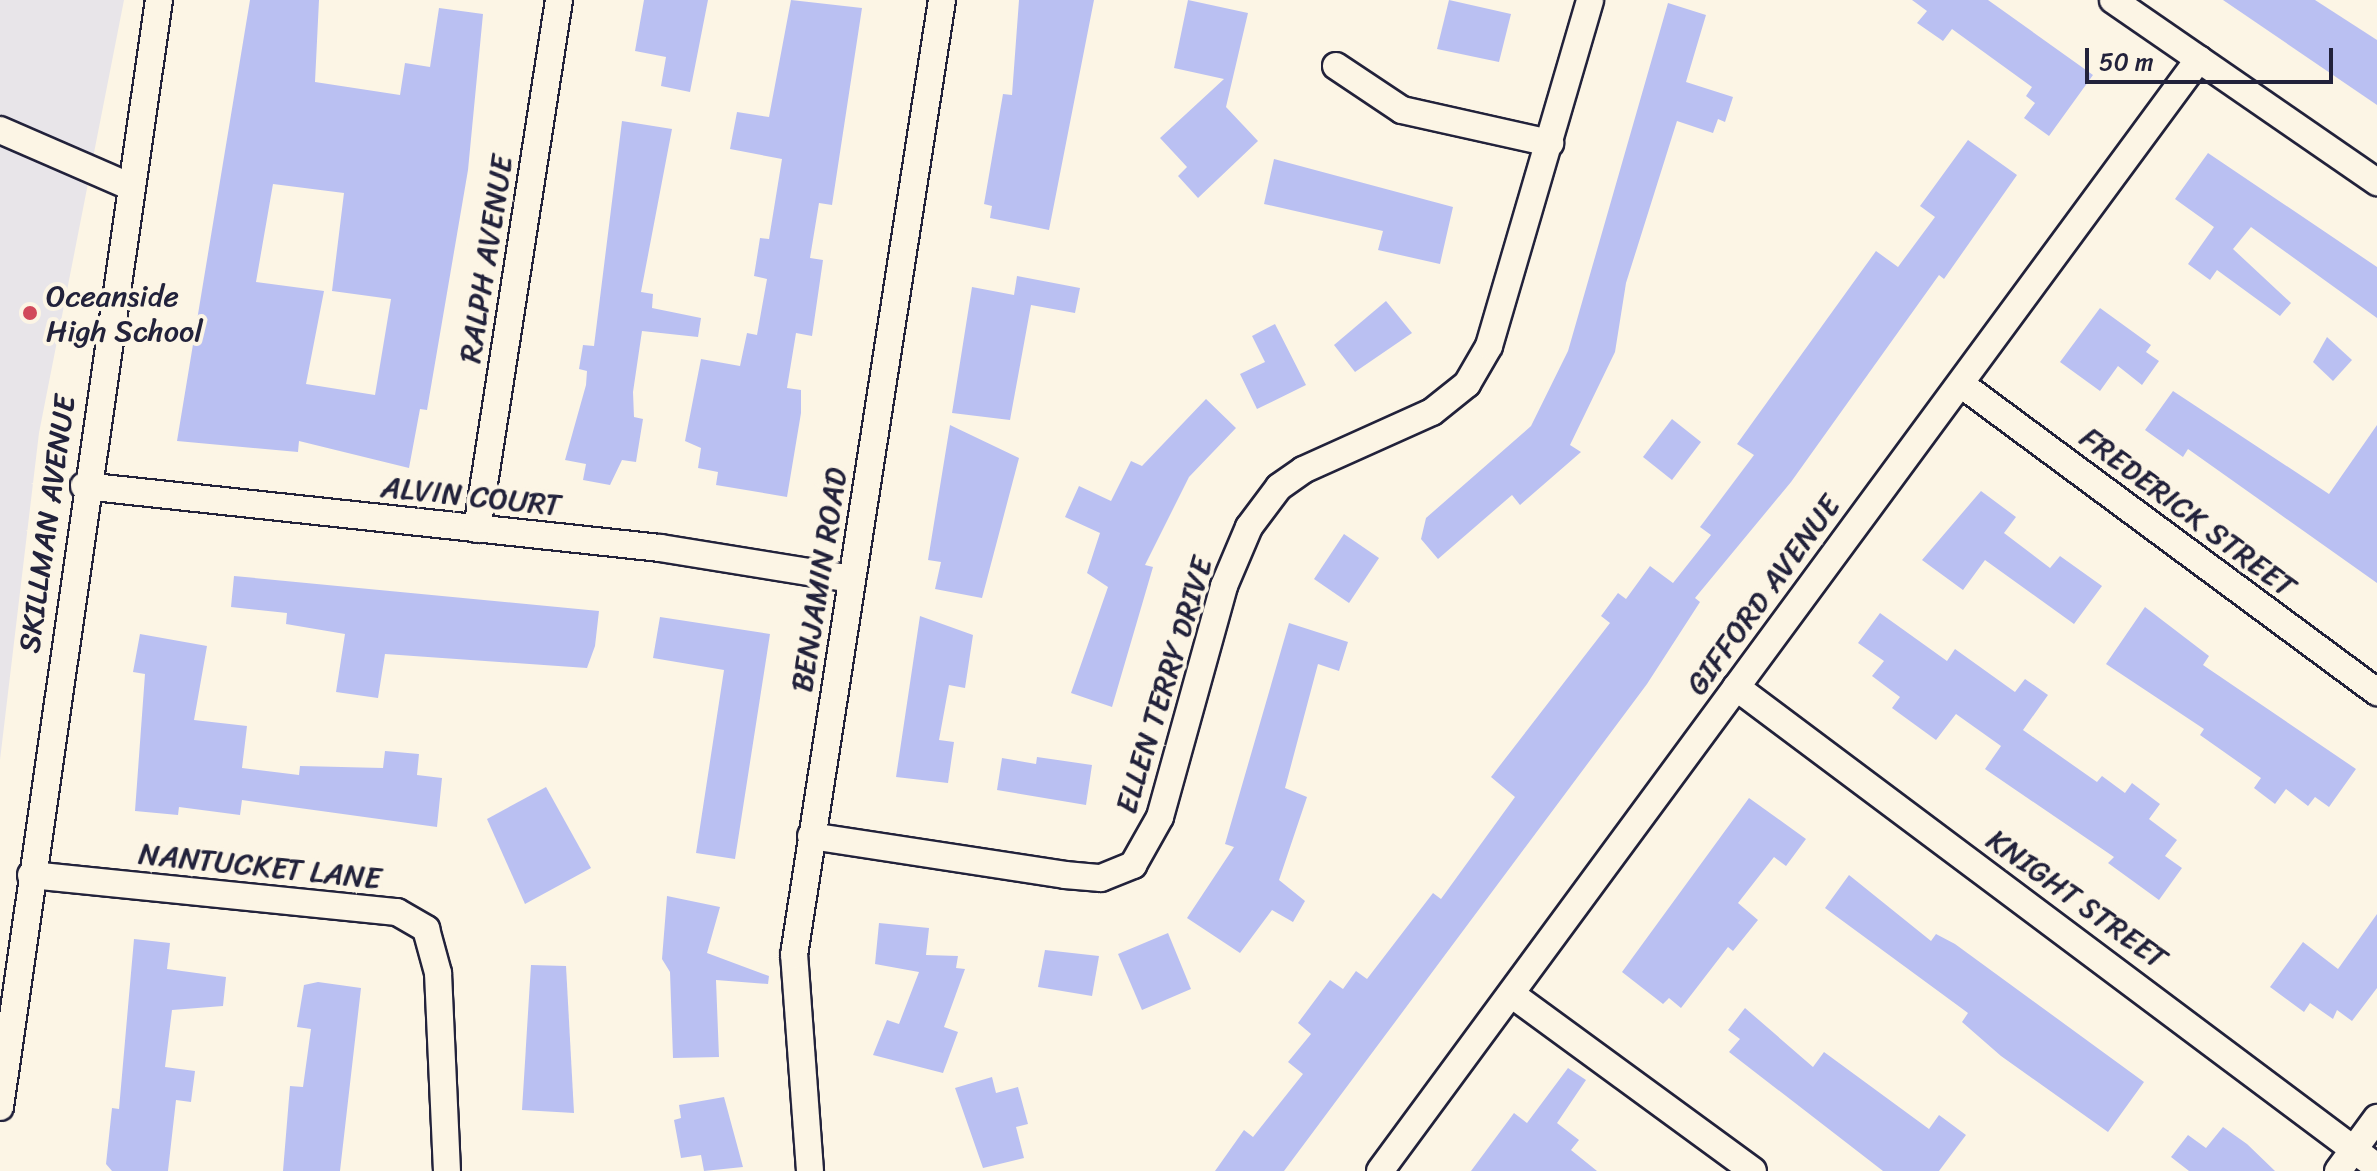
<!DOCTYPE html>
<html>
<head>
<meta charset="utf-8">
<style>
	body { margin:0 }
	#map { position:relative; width:2377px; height:1171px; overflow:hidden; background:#fcf5e5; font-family:Sriracha,sans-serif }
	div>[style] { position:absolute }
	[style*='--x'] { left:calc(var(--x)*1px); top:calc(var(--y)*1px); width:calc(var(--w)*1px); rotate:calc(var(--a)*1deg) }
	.built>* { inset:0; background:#e8e5e9 }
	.building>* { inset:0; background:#bac0f2 }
	.roads { filter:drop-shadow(2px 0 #22223b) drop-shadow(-2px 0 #22223b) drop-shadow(0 2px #22223b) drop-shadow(0 -2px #22223b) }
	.minor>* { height:26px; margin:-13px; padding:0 13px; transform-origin:13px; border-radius:13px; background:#fcf5e5 }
	.dots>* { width:22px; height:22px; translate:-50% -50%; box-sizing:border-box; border:4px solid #fcf5e5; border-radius:50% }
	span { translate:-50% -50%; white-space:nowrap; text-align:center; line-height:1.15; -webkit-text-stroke:8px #fcf5e5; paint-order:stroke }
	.street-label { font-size:30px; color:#22223b }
	.poi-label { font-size:30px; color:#22223b }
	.left { translate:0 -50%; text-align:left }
	.scale { position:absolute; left:2085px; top:48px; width:248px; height:36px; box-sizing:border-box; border:4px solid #22223b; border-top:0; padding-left:10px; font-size:24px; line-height:28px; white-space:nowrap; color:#22223b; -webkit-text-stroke:6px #fcf5e5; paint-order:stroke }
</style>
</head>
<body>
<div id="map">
	<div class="built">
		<div style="clip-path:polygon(0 0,124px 0,39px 433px,0 760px)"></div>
	</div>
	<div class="building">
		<div style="clip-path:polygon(evenodd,250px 0,319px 0,315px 82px,400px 95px,405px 63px,430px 67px,439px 8px,483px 14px,468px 170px,427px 410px,420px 409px,409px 468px,299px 441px,298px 452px,177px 441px,250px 0,273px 184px,344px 193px,332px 291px,391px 299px,375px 395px,306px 384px,324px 291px,256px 282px,273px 184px)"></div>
		<div style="clip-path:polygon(644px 0,708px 0,690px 92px,661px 86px,666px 57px,635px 51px)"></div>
		<div style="clip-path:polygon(791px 0,862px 8px,832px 205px,819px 203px,810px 258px,823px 260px,812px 336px,796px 333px,787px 388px,801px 390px,801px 413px,787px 497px,716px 485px,718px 472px,698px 468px,701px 448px,685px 441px,701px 359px,740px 366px,747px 333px,757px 335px,767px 279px,754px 276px,760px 238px,769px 239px,782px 159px,730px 149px,737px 112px,769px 117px)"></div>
		<div style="clip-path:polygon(1019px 0,1094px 0,1049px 230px,990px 218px,992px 206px,984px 204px,1003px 94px,1012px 95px)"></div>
		<div style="clip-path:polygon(1188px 0,1248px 13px,1226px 107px,1258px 141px,1198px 198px,1178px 176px,1187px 167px,1160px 138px,1224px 79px,1174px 68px)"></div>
		<div style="clip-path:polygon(1449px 0,1511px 14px,1499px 62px,1437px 49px)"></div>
		<div style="clip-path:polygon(1912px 0,1988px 0,2093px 75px,2049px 136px,2024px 118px,2035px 103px,2026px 96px,2032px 87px,1952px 29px,1943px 41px,1917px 23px,1927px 11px)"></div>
		<div style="clip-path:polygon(2223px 0,2315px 0,2377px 40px,2377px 105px)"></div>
		<div style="clip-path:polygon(1668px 3px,1706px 15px,1686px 82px,1733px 97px,1725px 122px,1718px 119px,1713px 133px,1677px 121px,1626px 283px,1615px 352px,1570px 445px,1581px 452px,1520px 505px,1512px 495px,1438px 559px,1421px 539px,1426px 518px,1531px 426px,1568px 351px)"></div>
		<div style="clip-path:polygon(622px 121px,672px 129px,641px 292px,653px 294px,652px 308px,701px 318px,698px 337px,642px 331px,633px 392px,634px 417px,643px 419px,636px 462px,622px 460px,610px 485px,583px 480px,586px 464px,565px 460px,586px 385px,587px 371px,579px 369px,583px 345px,594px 346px)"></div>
		<div style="clip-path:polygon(1968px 140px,2017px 175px,1944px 279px,1939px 275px,1791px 482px,1695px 598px,1700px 602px,1647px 684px,1284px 1171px,1215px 1171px,1244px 1130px,1253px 1137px,1303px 1074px,1288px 1062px,1311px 1034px,1298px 1023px,1330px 980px,1343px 989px,1356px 971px,1367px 979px,1433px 893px,1441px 899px,1515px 797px,1491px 777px,1610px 623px,1601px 616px,1618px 593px,1626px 599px,1650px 566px,1673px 583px,1711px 535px,1700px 527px,1754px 455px,1737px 444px,1876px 251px,1898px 267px,1935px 217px,1920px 206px)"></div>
		<div style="clip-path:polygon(2208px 153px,2377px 267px,2377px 318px,2251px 227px,2233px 249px,2291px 303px,2280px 316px,2217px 270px,2210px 280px,2188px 264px,2214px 227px,2175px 199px)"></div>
		<div style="clip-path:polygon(1274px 159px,1453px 207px,1440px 264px,1378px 250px,1383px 231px,1264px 204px)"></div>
		<div style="clip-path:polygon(1017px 276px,1080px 288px,1075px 313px,1031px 305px,1010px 420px,952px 413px,972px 287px,1014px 295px)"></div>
		<div style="clip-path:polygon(1386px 301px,1412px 333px,1355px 372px,1334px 345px)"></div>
		<div style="clip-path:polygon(2100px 308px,2151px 345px,2146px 352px,2159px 361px,2142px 385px,2118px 366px,2100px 391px,2060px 362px)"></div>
		<div style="clip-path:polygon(1275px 324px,1306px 385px,1257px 409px,1240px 374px,1265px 362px,1252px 336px)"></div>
		<div style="clip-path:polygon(2327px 337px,2352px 360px,2333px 381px,2313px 362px)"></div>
		<div style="clip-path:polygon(2173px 391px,2329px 494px,2377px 425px,2377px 583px,2188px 449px,2183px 457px,2145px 430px)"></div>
		<div style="clip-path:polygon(1206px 399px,1236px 428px,1189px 477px,1145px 565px,1153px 567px,1112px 707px,1071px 693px,1108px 587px,1087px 573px,1100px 533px,1065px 517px,1079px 486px,1111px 501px,1131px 461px,1142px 466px)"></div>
		<div style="clip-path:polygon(1672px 419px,1701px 442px,1672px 480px,1643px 457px)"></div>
		<div style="clip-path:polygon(950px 425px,1019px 458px,982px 598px,935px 589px,941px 562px,928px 560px)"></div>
		<div style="clip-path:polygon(1981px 491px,2016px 517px,2004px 533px,2050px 568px,2060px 556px,2102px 586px,2074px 624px,1985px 560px,1963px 590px,1922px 560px)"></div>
		<div style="clip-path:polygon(1344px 534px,1379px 558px,1349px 603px,1314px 579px)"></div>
		<div style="clip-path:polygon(234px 576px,599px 611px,595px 646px,587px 668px,385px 654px,378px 698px,336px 692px,345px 634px,286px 624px,287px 613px,231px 607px)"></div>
		<div style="clip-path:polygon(2145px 607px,2209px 656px,2203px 665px,2356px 769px,2329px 807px,2315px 797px,2308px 806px,2286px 789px,2275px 804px,2254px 788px,2261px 778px,2200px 735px,2204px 729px,2106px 664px)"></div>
		<div style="clip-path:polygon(1880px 613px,1947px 661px,1955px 649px,2015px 692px,2025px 679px,2048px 695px,2023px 730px,2097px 782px,2102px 776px,2125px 793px,2132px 783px,2160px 804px,2149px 819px,2177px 840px,2165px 856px,2182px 868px,2159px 900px,2108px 863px,2114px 857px,1985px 769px,2001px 746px,1956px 714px,1936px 740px,1892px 708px,1900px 697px,1872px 676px,1884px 661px,1858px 643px)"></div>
		<div style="clip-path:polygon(920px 616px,973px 635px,965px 688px,949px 685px,939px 740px,954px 742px,948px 783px,896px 777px)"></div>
		<div style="clip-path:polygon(660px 617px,770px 634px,735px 859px,696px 853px,724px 670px,653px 658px)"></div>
		<div style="clip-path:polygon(1289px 623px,1348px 642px,1339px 671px,1318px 664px,1285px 788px,1307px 797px,1279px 880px,1305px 901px,1293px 922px,1272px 910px,1240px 953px,1187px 918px,1234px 847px,1225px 844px)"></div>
		<div style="clip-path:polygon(140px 634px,207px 646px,194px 720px,247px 726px,242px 768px,299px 775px,300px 766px,383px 768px,385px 751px,419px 754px,417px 775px,442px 778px,437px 827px,242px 800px,240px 815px,179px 807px,178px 815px,135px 811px,145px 674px,133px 672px)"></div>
		<div style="clip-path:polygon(1037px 757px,1092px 765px,1086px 805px,997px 790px,1002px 758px,1036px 764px)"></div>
		<div style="clip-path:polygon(546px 787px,591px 868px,525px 904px,487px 819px)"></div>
		<div style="clip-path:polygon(1749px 798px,1806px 839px,1786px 866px,1774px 857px,1738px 903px,1758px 920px,1733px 951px,1728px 947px,1681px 1008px,1669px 998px,1663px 1004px,1622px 972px)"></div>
		<div style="clip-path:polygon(1849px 875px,1931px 941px,1936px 934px,1955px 944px,2144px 1082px,2108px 1132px,2001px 1056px,1962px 1022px,1968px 1013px,1825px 908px)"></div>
		<div style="clip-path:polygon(667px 896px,720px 907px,707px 953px,769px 976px,768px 984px,716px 980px,719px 1057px,673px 1058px,670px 972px,662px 959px)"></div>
		<div style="clip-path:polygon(2377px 914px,2377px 988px,2352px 1021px,2337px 1010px,2333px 1019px,2310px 1003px,2304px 1012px,2270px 987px,2303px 942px,2338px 969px)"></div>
		<div style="clip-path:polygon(879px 923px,929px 928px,926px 955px,958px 956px,956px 968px,965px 969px,944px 1027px,958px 1032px,943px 1073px,873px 1055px,887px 1020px,899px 1024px,919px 972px,875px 964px)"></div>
		<div style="clip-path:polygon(1168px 933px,1191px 989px,1142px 1010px,1118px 954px)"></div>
		<div style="clip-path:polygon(134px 939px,170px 943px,167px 969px,226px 977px,223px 1006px,172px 1010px,165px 1067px,195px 1071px,191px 1102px,176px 1100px,168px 1171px,112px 1171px,106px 1164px,112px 1108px,119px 1109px)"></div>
		<div style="clip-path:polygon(1045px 950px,1099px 956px,1092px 996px,1038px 987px)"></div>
		<div style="clip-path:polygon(531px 965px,566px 966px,574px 1113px,522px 1110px)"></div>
		<div style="clip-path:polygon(318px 982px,361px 988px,340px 1171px,283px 1171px,290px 1086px,303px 1087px,311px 1029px,297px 1027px,304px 985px)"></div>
		<div style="clip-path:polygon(1745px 1008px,1813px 1067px,1824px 1052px,1929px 1129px,1939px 1115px,1966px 1135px,1939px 1171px,1883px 1171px,1729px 1052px,1740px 1039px,1728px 1030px)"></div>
		<div style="clip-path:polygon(1568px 1068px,1586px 1080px,1557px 1123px,1579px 1140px,1571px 1150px,1597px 1171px,1471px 1171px,1514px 1113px,1527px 1123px)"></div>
		<div style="clip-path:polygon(992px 1077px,996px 1093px,1018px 1087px,1028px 1124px,1016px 1127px,1024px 1158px,983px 1168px,955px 1088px)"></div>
		<div style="clip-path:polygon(724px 1097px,743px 1167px,704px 1171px,701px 1155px,681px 1158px,674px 1120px,681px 1118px,679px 1105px)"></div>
		<div style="clip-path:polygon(2223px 1127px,2247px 1144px,2275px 1171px,2189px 1171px,2171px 1157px,2188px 1135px,2206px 1148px)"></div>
	</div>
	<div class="roads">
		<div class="minor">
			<div style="--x:2113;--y:0;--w:321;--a:34.6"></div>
			<div style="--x:1336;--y:66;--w:79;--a:33.7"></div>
			<div style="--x:1402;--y:110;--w:152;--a:12.6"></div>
			<div style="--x:0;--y:130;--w:141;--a:23.5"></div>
			<div style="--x:1961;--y:384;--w:518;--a:36.52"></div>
			<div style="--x:84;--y:486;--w:579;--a:6.14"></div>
			<div style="--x:660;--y:548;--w:193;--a:9.2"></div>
			<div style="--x:477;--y:529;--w:535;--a:-81.19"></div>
			<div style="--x:1736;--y:687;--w:801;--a:36.83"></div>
			<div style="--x:811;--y:836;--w:257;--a:8.7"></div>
			<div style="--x:1065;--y:875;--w:36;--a:5"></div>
			<div style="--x:1101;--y:878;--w:35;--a:-22"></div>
			<div style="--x:1133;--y:865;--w:55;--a:-60.6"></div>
			<div style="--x:1160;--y:817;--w:240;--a:-74.5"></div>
			<div style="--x:1224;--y:586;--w:64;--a:-67"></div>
			<div style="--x:1249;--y:527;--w:50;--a:-53.1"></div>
			<div style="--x:1279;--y:487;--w:29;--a:-35"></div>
			<div style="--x:1303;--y:470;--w:141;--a:-24.2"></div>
			<div style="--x:1432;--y:412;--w:45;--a:-38.7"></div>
			<div style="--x:1467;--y:384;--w:44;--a:-59.9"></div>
			<div style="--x:1489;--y:346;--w:360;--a:-73.7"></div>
			<div style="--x:31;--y:875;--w:368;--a:5.8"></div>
			<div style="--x:397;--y:912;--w:34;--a:30"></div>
			<div style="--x:426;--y:929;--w:46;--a:74.7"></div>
			<div style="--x:438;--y:973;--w:198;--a:87.4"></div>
			<div style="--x:1514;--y:996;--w:296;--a:36.2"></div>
			<div style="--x:0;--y:1107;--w:1118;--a:-81.83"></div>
			<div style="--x:810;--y:1171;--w:217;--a:-94.2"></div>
			<div style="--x:794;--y:955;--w:966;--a:-81.19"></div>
			<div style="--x:1380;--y:1171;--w:1381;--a:-53.63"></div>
			<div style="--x:2338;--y:1171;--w:66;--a:-53.7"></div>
		</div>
	</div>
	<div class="dots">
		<div style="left:30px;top:313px;background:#d1495b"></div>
	</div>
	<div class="street-label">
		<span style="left:486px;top:259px;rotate:-81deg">RALPH AVENUE</span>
		<span style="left:471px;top:496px;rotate:6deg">ALVIN COURT</span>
		<span style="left:2188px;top:512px;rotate:37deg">FREDERICK STREET</span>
		<span style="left:47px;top:524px;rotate:-82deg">SKILLMAN AVENUE</span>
		<span style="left:819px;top:580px;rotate:-81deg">BENJAMIN ROAD</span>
		<span style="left:1763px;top:595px;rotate:-54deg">GIFFORD AVENUE</span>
		<span style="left:1164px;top:685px;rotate:-73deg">ELLEN TERRY DRIVE</span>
		<span style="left:260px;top:866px;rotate:6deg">NANTUCKET LANE</span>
		<span style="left:2077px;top:899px;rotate:36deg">KNIGHT STREET</span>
	</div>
	<div class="poi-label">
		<span class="left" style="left:46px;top:313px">Oceanside<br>High School</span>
	</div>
	<div class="scale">50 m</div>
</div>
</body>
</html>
